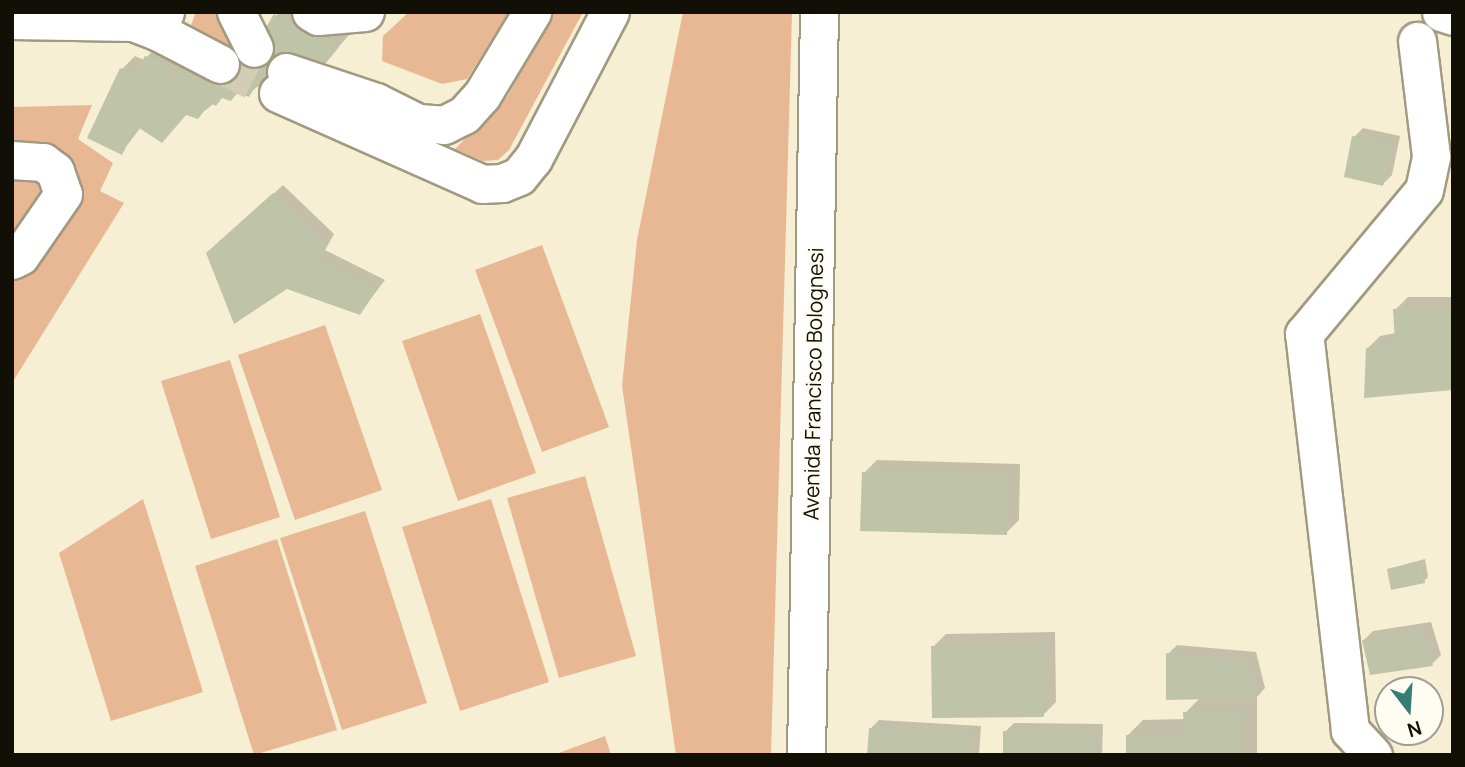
<!DOCTYPE html>
<html>
<head>
<meta charset="utf-8">
<style>
	body { margin:0 }
	#map { position:relative; width:1465px; height:767px; overflow:hidden; background:#f6efd4; font-family:Manrope,sans-serif }
	div>[style] { position:absolute }
	[style*='--x'] { left:calc(var(--x)*1px); top:calc(var(--y)*1px); width:calc(var(--w)*1px); rotate:calc(var(--a)*1deg) }
	.green>* { inset:0; background:#e8b895 }
	.shadow>* { inset:0; background:#0003 }
	.building>* { inset:0; background:#bfc3a8 }
	.minor-tunnel>* { height:37px; margin-top:-18.5px; transform-origin:0; background:repeating-linear-gradient(90deg,#d4cdb5 0 37px,transparent 0 55px) }
	.roads { filter:drop-shadow(2px 0 #a19a81) drop-shadow(-2px 0 #a19a81) drop-shadow(0 2px #a19a81) drop-shadow(0 -2px #a19a81) }
	.minor>* { height:37px; margin:-18.5px; padding:0 18.5px; transform-origin:18.5px; border-radius:18.5px; background:#fff }
	span { translate:-50% -50%; white-space:nowrap; text-align:center; line-height:1.15; -webkit-text-stroke:5px #fffcf1; paint-order:stroke }
	.street-label { font-size:21px; color:#120f06 }
	.frame { position:absolute; inset:0; border:14px solid #120f06; pointer-events:none }
	.north { position:absolute; left:1374px; top:676px; width:70px; height:70px; box-sizing:border-box; background:#fffcf1; border:2px solid #a09d93; border-radius:50%; rotate:163deg; font-size:19px; font-weight:700; line-height:28px; text-align:center; color:#120f06 }
	.north::after { content:''; display:block; margin:auto; width:24px; height:32px; background:#367d75; clip-path:polygon(50% 0,100% 100%,50% 72%,0 100%) }
</style>
</head>
<body>
<div id="map">
	<div class="green">
		<div style="clip-path:polygon(196px 12px,225px 12px,237px 37px,227px 56px,188px 33px)"></div>
		<div style="clip-path:polygon(409px 12px,509px 12px,467px 79px,442px 84px,382px 61px,383px 36px)"></div>
		<div style="clip-path:polygon(553px 12px,583px 12px,509px 150px,498px 160px,483px 161px,455px 149px,507px 97px)"></div>
		<div style="clip-path:polygon(683px 12px,792px 12px,771px 755px,676px 755px,622px 386px,637px 240px)"></div>
		<div style="clip-path:polygon(92px 105px,78px 139px,113px 163px,100px 191px,124px 203px,12px 383px,12px 107px)"></div>
		<div style="clip-path:polygon(542px 245px,609px 427px,542px 452px,475px 270px)"></div>
		<div style="clip-path:polygon(480px 314px,536px 473px,458px 501px,402px 341px)"></div>
		<div style="clip-path:polygon(325px 325px,382px 490px,295px 520px,238px 355px)"></div>
		<div style="clip-path:polygon(230px 360px,280px 517px,211px 539px,161px 381px)"></div>
		<div style="clip-path:polygon(585px 476px,636px 656px,559px 678px,507px 498px)"></div>
		<div style="clip-path:polygon(143px 499px,203px 692px,111px 721px,59px 553px)"></div>
		<div style="clip-path:polygon(491px 499px,549px 682px,460px 711px,402px 527px)"></div>
		<div style="clip-path:polygon(365px 511px,427px 703px,342px 730px,280px 538px)"></div>
		<div style="clip-path:polygon(277px 539px,337px 730px,254px 755px,195px 566px)"></div>
		<div style="clip-path:polygon(605px 736px,611px 755px,553px 755px)"></div>
	</div>
	<div class="shadow">
		<div style="clip-path:polygon(279px 12px,308px 12px,350px 34px,333px 53px,258px 86px,248px 95px,239px 92px,231px 99px,223px 96px,197px 117px,187px 114px,141px 127px,122px 152px,89px 137px,122px 69px,135px 56px,144px 60px,159px 44px,208px 41px,236px 54px,246px 44px,256px 48px)"></div>
		<div style="clip-path:polygon(1363px 128px,1400px 136px,1392px 175px,1383px 184px,1354px 137px)"></div>
		<div style="clip-path:polygon(283px 185px,334px 234px,325px 250px,385px 280px,360px 313px,215px 247px)"></div>
		<div style="clip-path:polygon(1408px 297px,1453px 297px,1453px 388px,1367px 349px,1380px 336px,1396px 333px,1395px 310px)"></div>
		<div style="clip-path:polygon(877px 460px,1020px 464px,1019px 520px,1006px 533px,864px 473px)"></div>
		<div style="clip-path:polygon(1425px 559px,1428px 577px,1424px 581px,1388px 569px)"></div>
		<div style="clip-path:polygon(1431px 622px,1441px 655px,1432px 664px,1364px 640px,1373px 631px)"></div>
		<div style="clip-path:polygon(1055px 632px,1056px 702px,1043px 715px,933px 647px,946px 634px)"></div>
		<div style="clip-path:polygon(1177px 645px,1256px 652px,1265px 688px,1257px 697px,1257px 755px,1128px 755px,1127px 736px,1143px 720px,1185px 719px,1185px 713px,1200px 698px,1168px 654px)"></div>
		<div style="clip-path:polygon(879px 720px,981px 726px,979px 755px,869px 755px,870px 729px)"></div>
		<div style="clip-path:polygon(1014px 723px,1103px 724px,1102px 755px,1005px 755px,1005px 732px)"></div>
	</div>
	<div class="building">
		<div style="clip-path:polygon(274px 14px,339px 47px,321px 69px,277px 87px,255px 87px,249px 97px,237px 93px,231px 101px,222px 98px,216px 106px,210px 103px,198px 119px,186px 115px,162px 143px,136px 126px,122px 155px,87px 138px,120px 68px,134px 74px,145px 56px,170px 62px,168px 70px,175px 78px,194px 53px,246px 61px)"></div>
		<div style="clip-path:polygon(1352px 136px,1392px 145px,1383px 186px,1344px 177px)"></div>
		<div style="clip-path:polygon(273px 193px,326px 244px,317px 260px,377px 289px,360px 315px,287px 289px,234px 324px,206px 253px)"></div>
		<div style="clip-path:polygon(1393px 309px,1453px 309px,1453px 390px,1364px 398px,1366px 348px,1395px 343px)"></div>
		<div style="clip-path:polygon(862px 472px,1008px 476px,1007px 535px,860px 531px)"></div>
		<div style="clip-path:polygon(1421px 562px,1425px 583px,1391px 590px,1387px 569px)"></div>
		<div style="clip-path:polygon(1422px 630px,1433px 666px,1370px 675px,1362px 640px)"></div>
		<div style="clip-path:polygon(1043px 644px,1044px 717px,932px 718px,931px 646px)"></div>
		<div style="clip-path:polygon(1166px 653px,1247px 661px,1257px 698px,1166px 700px)"></div>
		<div style="clip-path:polygon(1241px 711px,1242px 755px,1126px 755px,1126px 735px,1184px 734px,1183px 712px)"></div>
		<div style="clip-path:polygon(869px 728px,973px 734px,972px 755px,867px 755px)"></div>
		<div style="clip-path:polygon(1003px 731px,1094px 733px,1094px 755px,1003px 755px)"></div>
	</div>
	<div class="minor-tunnel">
		<div style="--x:220;--y:64;--w:65;--a:26.6"></div>
	</div>
	<div class="roads">
		<div class="minor">
			<div style="--x:165;--y:12;--w:21;--a:113"></div>
			<div style="--x:157;--y:31;--w:71;--a:27.6"></div>
			<div style="--x:236;--y:12;--w:40;--a:63.4"></div>
			<div style="--x:311;--y:12;--w:8;--a:30"></div>
			<div style="--x:318;--y:16;--w:47;--a:-4.9"></div>
			<div style="--x:1441;--y:12;--w:13;--a:18"></div>
			<div style="--x:12;--y:20;--w:121;--a:0.9"></div>
			<div style="--x:133;--y:22;--w:26;--a:21"></div>
			<div style="--x:286;--y:72;--w:95;--a:18.4"></div>
			<div style="--x:376;--y:102;--w:47;--a:26.6"></div>
			<div style="--x:418;--y:123;--w:26;--a:4"></div>
			<div style="--x:444;--y:125;--w:22;--a:-27"></div>
			<div style="--x:464;--y:115;--w:27;--a:-48"></div>
			<div style="--x:482;--y:95;--w:97;--a:-58.9"></div>
			<div style="--x:278;--y:93;--w:223;--a:24"></div>
			<div style="--x:482;--y:184;--w:20;--a:-3"></div>
			<div style="--x:502;--y:183;--w:18;--a:-22"></div>
			<div style="--x:519;--y:176;--w:22;--a:-51"></div>
			<div style="--x:533;--y:159;--w:166;--a:-62.4"></div>
			<div style="--x:12;--y:160;--w:31;--a:4"></div>
			<div style="--x:43;--y:162;--w:15;--a:37"></div>
			<div style="--x:55;--y:171;--w:24;--a:71"></div>
			<div style="--x:63;--y:194;--w:75;--a:124.7"></div>
			<div style="--x:20;--y:256;--w:9;--a:153"></div>
			<div style="--x:806;--y:755;--w:743;--a:-89"></div>
			<div style="--x:1373;--y:755;--w:34;--a:-133"></div>
			<div style="--x:1350;--y:730;--w:399;--a:-96.6"></div>
			<div style="--x:1304;--y:334;--w:187;--a:-50.2"></div>
			<div style="--x:1424;--y:190;--w:35;--a:-78"></div>
			<div style="--x:1431;--y:156;--w:116;--a:-96.9"></div>
		</div>
	</div>
	<div class="street-label">
		<span style="left:813px;top:384px;rotate:-89deg">Avenida Francisco Bolognesi</span>
	</div>
	<div class="frame"></div>
	<div class="north">N</div>
</div>
</body>
</html>
